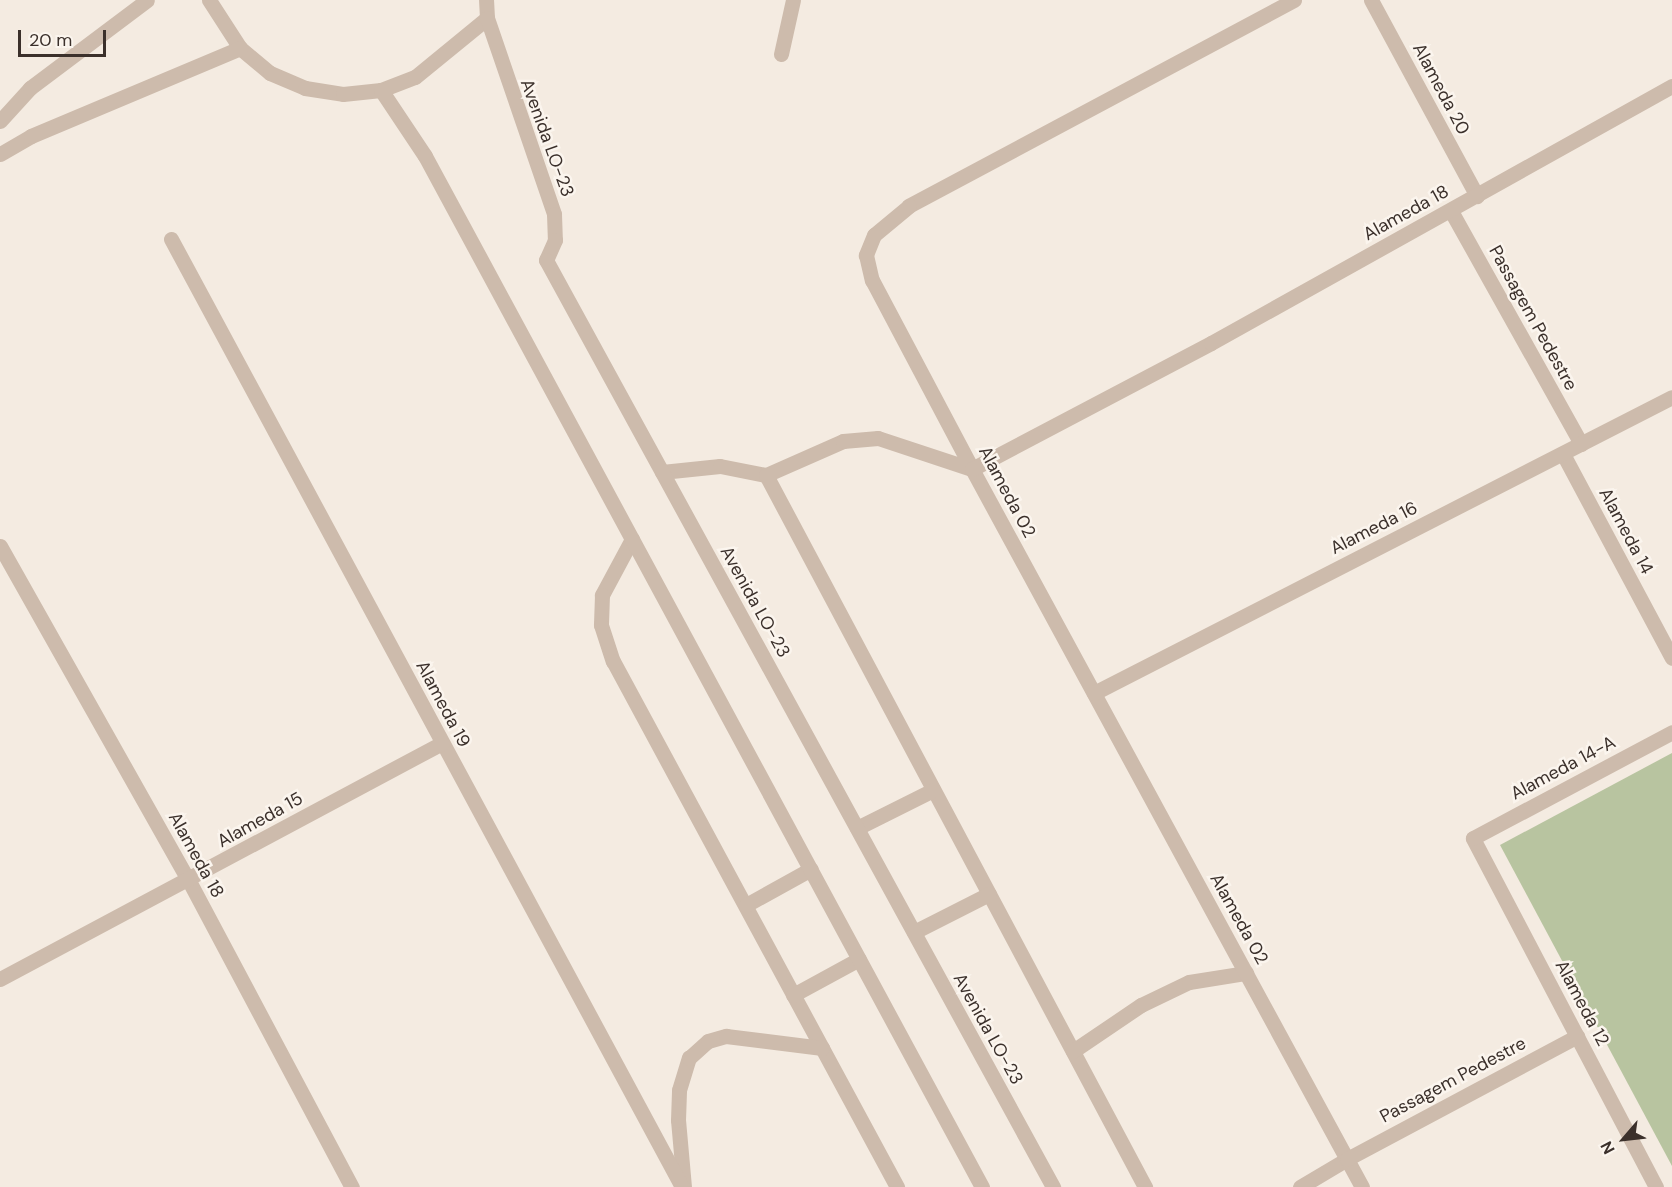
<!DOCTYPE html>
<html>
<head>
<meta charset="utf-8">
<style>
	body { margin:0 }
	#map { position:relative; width:1672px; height:1187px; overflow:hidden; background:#f4ebe1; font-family:"DM Sans",sans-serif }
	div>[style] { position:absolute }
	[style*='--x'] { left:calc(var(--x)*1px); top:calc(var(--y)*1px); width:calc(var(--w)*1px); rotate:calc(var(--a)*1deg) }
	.green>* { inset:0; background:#b8c4a0 }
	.service>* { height:15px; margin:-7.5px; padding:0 7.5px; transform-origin:7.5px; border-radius:7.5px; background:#cdbbac }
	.minor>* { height:15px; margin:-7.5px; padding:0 7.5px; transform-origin:7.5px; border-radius:7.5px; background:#cdbbac }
	.tertiary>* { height:15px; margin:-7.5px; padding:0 7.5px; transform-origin:7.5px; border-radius:7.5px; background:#cdbbac }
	span { translate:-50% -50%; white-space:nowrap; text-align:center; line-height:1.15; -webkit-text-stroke:5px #fbf5ee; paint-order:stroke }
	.street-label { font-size:18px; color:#3b302b }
	.north { position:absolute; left:1594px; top:1109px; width:60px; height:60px; -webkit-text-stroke:4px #fbf5ee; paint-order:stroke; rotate:242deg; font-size:16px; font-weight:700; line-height:24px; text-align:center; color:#3b302b }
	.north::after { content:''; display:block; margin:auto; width:21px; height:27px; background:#3b302b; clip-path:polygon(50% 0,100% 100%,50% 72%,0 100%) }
	.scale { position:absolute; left:18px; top:30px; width:88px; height:27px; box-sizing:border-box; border:3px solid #3b302b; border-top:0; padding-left:8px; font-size:18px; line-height:21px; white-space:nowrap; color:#3b302b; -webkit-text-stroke:4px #fbf5ee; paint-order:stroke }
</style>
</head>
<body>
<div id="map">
	<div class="green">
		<div style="clip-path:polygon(1672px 753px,1672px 1166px,1500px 845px)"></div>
	</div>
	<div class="service">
		<div style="--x:662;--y:472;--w:58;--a:-5.9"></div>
		<div style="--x:720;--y:466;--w:47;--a:11.1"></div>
		<div style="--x:766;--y:475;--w:807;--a:61.97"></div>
		<div style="--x:766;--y:475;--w:84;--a:-23.8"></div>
		<div style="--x:843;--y:441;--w:35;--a:-5"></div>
		<div style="--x:878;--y:438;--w:99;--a:18.3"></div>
		<div style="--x:632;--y:539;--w:64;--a:118.2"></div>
		<div style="--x:602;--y:595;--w:30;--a:92"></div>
		<div style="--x:601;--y:625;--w:38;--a:72"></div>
		<div style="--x:613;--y:661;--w:598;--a:61.63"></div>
		<div style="--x:857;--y:828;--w:85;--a:-26.6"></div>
		<div style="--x:746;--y:905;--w:74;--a:-29"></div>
		<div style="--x:914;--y:932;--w:84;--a:-26.9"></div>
		<div style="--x:793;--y:995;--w:75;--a:-28.6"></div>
		<div style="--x:1073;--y:1051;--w:82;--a:-34.1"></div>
		<div style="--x:1141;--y:1005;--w:53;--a:-25.6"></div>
		<div style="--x:1189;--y:982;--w:58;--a:-9"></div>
		<div style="--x:684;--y:1187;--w:67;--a:-95.1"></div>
		<div style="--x:678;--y:1120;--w:30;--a:-88"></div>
		<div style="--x:679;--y:1090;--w:34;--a:-73"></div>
		<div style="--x:689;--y:1058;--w:25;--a:-42"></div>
		<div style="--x:708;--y:1041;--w:19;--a:-16"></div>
		<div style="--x:726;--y:1036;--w:97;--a:7.1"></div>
		<div style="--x:1300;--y:1187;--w:55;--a:-30.8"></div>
	</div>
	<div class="minor">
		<div style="--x:1294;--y:0;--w:437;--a:151.9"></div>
		<div style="--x:909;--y:206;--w:45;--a:140.4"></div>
		<div style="--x:874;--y:235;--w:22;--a:112"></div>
		<div style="--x:866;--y:255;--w:26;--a:77"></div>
		<div style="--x:872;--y:280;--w:214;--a:62.1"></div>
		<div style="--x:972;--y:469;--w:817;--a:61.49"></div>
		<div style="--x:1371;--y:0;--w:223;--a:61.6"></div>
		<div style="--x:781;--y:54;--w:55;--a:-77.5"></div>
		<div style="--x:1451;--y:211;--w:267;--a:60.8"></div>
		<div style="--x:171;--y:239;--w:1077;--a:61.67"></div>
		<div style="--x:1563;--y:454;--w:231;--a:61.9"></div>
		<div style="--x:972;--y:469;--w:270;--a:-27.8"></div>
		<div style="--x:1211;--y:343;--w:528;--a:-29.14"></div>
		<div style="--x:0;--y:546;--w:385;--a:60.6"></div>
		<div style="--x:189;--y:881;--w:347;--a:62"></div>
		<div style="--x:1094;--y:693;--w:649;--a:-27.12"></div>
		<div style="--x:0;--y:979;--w:501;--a:-28.1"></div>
		<div style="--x:1347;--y:1159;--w:261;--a:-28.1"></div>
		<div style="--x:1656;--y:1187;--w:394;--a:-117.7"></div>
		<div style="--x:1473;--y:838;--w:225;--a:-28"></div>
	</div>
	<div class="tertiary">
		<div style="--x:209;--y:0;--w:57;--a:57.1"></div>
		<div style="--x:240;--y:48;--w:39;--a:40"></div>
		<div style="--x:270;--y:73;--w:38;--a:23"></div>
		<div style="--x:305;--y:88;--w:38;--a:9"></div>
		<div style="--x:343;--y:94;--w:38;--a:-6"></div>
		<div style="--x:381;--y:90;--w:36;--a:-21"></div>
		<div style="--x:415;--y:77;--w:93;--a:-39.3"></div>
		<div style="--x:487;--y:18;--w:18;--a:-93"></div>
		<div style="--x:487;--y:18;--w:207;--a:71.1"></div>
		<div style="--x:554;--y:214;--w:26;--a:88"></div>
		<div style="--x:555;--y:240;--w:22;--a:114"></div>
		<div style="--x:546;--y:260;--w:1057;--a:61.32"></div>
		<div style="--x:381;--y:90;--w:79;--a:56.3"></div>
		<div style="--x:425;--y:156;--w:1172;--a:61.62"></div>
		<div style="--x:0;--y:121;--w:45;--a:-47.7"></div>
		<div style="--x:30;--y:88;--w:146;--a:-36.9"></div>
		<div style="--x:0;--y:154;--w:36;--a:-30"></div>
		<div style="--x:31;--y:136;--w:227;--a:-22.8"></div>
	</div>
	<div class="street-label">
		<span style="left:1441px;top:89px;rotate:62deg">Alameda 20</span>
		<span style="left:547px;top:138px;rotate:70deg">Avenida LO-23</span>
		<span style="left:1406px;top:213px;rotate:-29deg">Alameda 18</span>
		<span style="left:1533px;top:318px;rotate:61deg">Passagem Pedestre</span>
		<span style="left:1007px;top:492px;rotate:62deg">Alameda 02</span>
		<span style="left:1374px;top:528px;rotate:-27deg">Alameda 16</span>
		<span style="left:1626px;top:531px;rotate:62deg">Alameda 14</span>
		<span style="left:755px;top:602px;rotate:61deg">Avenida LO-23</span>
		<span style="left:443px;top:704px;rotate:62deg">Alameda 19</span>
		<span style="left:1563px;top:768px;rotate:-28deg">Alameda 14-A</span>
		<span style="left:260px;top:820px;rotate:-29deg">Alameda 15</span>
		<span style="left:196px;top:855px;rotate:61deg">Alameda 18</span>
		<span style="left:1239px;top:919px;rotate:61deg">Alameda 02</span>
		<span style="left:1582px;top:1003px;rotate:62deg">Alameda 12</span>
		<span style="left:988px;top:1029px;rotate:61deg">Avenida LO-23</span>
		<span style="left:1453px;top:1080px;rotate:-28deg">Passagem Pedestre</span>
	</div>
	<div class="north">N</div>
	<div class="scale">20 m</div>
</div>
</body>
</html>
